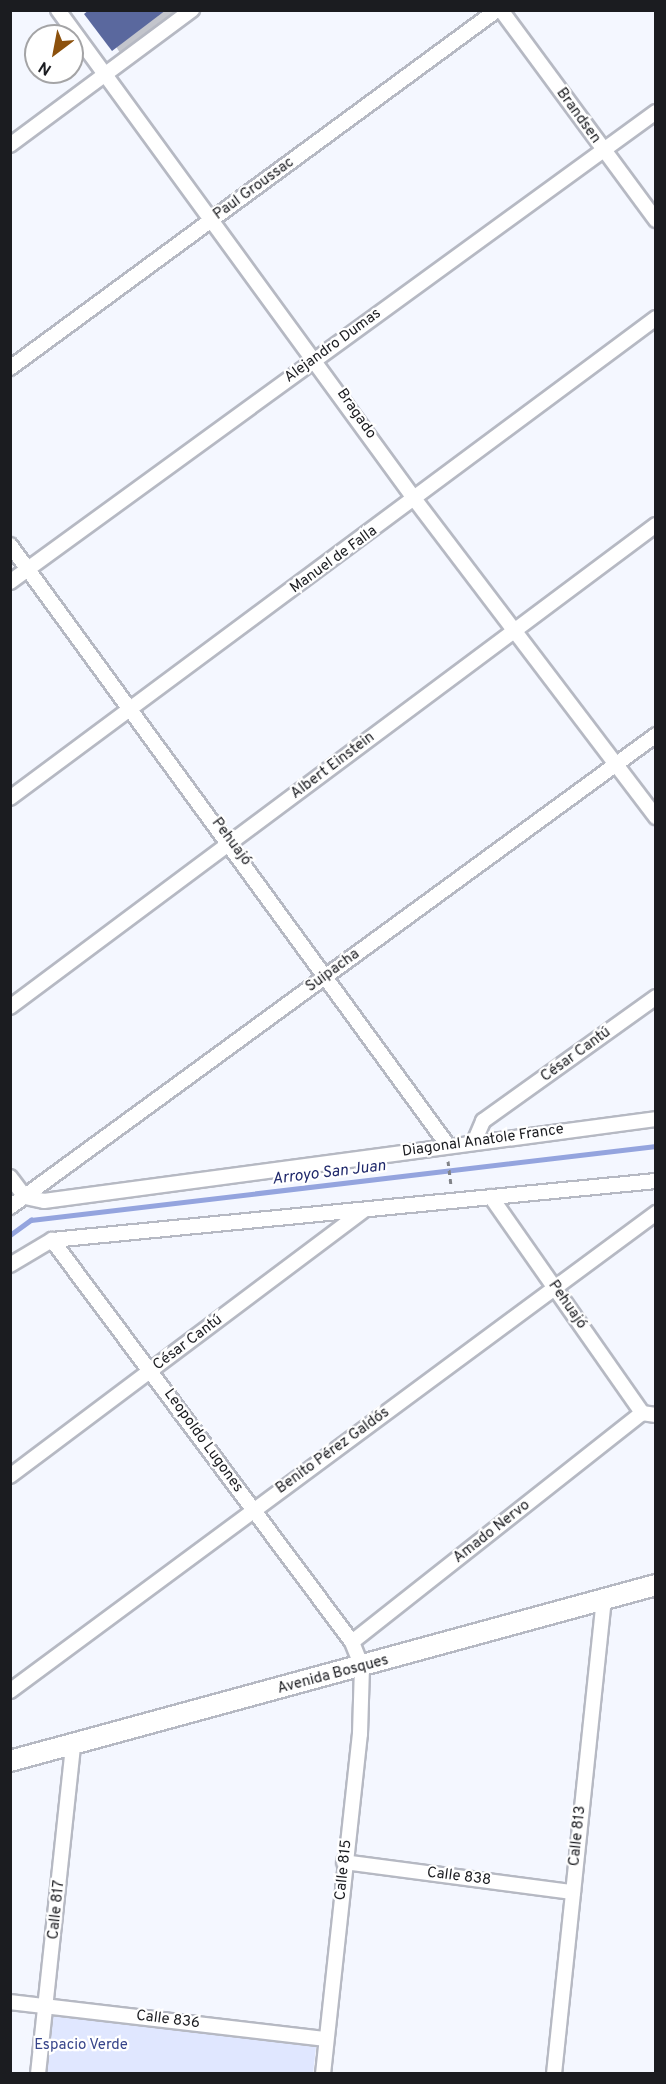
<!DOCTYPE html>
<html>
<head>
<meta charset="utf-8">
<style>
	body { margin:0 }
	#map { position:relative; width:666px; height:2084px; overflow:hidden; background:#f4f7ff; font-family:Overpass,sans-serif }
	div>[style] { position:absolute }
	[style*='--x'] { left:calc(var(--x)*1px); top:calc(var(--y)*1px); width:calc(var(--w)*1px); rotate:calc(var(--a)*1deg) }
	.green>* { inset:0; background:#e0e7ff }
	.shadow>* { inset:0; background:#0003 }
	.stream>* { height:4.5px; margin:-2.25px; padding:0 2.25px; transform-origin:2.25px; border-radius:2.25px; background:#94a4de }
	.building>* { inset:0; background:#5a689e }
	.path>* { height:3px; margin-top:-1.5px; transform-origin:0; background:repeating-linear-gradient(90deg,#818388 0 4.5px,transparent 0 9px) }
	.roads { filter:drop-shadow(2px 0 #b6b9c3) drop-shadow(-2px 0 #b6b9c3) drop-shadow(0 2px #b6b9c3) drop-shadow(0 -2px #b6b9c3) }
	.minor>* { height:14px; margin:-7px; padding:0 7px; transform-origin:7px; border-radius:7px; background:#fff }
	.secondary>* { height:20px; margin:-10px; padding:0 10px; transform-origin:10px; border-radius:10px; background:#fff }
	span { translate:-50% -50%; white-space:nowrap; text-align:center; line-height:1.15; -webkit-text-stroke:4.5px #fff; paint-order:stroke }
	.street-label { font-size:15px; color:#1b1c20 }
	.park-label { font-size:15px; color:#37458a }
	.water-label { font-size:16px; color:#1f286b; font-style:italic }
	.frame { position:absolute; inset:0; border:12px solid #1b1c20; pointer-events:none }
	.north { position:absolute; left:24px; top:24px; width:60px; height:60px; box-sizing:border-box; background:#fff; border:2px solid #a4a4a6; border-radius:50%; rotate:212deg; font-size:16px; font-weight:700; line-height:24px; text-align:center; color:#1b1c20 }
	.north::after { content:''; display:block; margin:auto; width:21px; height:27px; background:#8c510d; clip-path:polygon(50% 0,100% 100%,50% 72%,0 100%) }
</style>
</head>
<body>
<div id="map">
	<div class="green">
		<div style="clip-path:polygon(51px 2015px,316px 2047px,313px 2073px,45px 2074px)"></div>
	</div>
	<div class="shadow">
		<div style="clip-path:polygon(92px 10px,173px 10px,181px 21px,126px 62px)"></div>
	</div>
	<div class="stream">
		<div style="--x:10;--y:1235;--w:26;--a:-36"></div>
		<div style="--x:31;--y:1220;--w:629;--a:-6.75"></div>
	</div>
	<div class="building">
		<div style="clip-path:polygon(89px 10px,166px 10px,112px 51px,84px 14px)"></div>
	</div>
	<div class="path">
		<div style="--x:448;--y:1161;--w:26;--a:83"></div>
	</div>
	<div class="roads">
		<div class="minor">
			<div style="--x:58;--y:10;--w:608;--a:53.9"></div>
			<div style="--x:416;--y:501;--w:397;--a:52.8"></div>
			<div style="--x:501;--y:10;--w:261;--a:53.6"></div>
			<div style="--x:10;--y:145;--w:227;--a:-36.6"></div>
			<div style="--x:10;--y:368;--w:604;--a:-36.32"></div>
			<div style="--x:10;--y:545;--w:740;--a:53.9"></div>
			<div style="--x:10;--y:582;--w:799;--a:-36.04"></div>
			<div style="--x:10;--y:798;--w:805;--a:-36.61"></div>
			<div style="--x:10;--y:1007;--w:806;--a:-36.73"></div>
			<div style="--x:475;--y:1140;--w:21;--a:-67"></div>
			<div style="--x:483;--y:1121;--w:213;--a:-35.6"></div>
			<div style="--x:10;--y:1177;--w:25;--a:53"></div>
			<div style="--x:25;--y:1197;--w:19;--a:12"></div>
			<div style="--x:44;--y:1201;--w:617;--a:-7.63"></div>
			<div style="--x:491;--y:1197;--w:264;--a:55"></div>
			<div style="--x:10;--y:1207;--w:800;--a:-36.15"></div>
			<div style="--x:52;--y:1240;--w:502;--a:53.27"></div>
			<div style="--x:10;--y:1265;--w:49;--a:-30.8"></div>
			<div style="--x:52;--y:1240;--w:607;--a:-5.58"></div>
			<div style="--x:10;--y:1476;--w:443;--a:-36.9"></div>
			<div style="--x:10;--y:1691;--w:804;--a:-36.5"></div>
			<div style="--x:344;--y:1862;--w:231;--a:7.5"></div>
			<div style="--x:10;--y:2002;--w:318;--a:6.7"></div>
			<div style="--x:38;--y:2074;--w:330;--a:-83.9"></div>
			<div style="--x:323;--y:2074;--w:342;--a:-83.8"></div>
			<div style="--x:360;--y:1734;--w:67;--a:-88.3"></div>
			<div style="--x:362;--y:1667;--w:27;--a:-112"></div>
			<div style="--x:352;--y:1642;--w:370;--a:-38.3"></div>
			<div style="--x:642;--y:1413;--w:14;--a:8"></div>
			<div style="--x:554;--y:2074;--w:478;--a:-84"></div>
		</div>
		<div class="secondary">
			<div style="--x:10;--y:1761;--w:670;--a:-15.24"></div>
		</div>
	</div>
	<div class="street-label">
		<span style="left:578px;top:116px;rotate:54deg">Brandsen</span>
		<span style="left:254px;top:189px;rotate:-36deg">Paul Groussac</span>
		<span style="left:333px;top:346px;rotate:-36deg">Alejandro Dumas</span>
		<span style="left:356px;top:414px;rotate:55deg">Bragado</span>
		<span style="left:334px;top:560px;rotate:-36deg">Manuel de Falla</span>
		<span style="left:333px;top:766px;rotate:-37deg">Albert Einstein</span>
		<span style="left:231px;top:842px;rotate:53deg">Pehuajó</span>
		<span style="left:333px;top:971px;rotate:-36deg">Suipacha</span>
		<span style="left:576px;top:1055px;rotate:-36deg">César Cantú</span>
		<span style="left:483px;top:1141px;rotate:-8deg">Diagonal Anatole France</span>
		<span style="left:567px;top:1305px;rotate:55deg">Pehuajó</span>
		<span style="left:188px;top:1343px;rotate:-37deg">César Cantú</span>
		<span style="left:203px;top:1441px;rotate:54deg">Leopoldo Lugones</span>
		<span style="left:333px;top:1451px;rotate:-36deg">Benito Pérez Galdós</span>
		<span style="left:492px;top:1532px;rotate:-38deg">Amado Nervo</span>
		<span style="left:333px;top:1675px;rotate:-15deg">Avenida Bosques</span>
		<span style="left:578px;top:1836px;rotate:-84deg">Calle 813</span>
		<span style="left:344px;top:1870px;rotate:-84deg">Calle 815</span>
		<span style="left:459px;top:1877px;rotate:7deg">Calle 838</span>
		<span style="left:57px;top:1910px;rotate:-84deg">Calle 817</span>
		<span style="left:168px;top:2020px;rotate:7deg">Calle 836</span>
	</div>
	<div class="park-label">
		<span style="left:81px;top:2046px">Espacio Verde</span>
	</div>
	<div class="water-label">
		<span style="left:329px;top:1173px;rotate:-7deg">Arroyo San Juan</span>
	</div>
	<div class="frame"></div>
	<div class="north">N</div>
</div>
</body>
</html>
